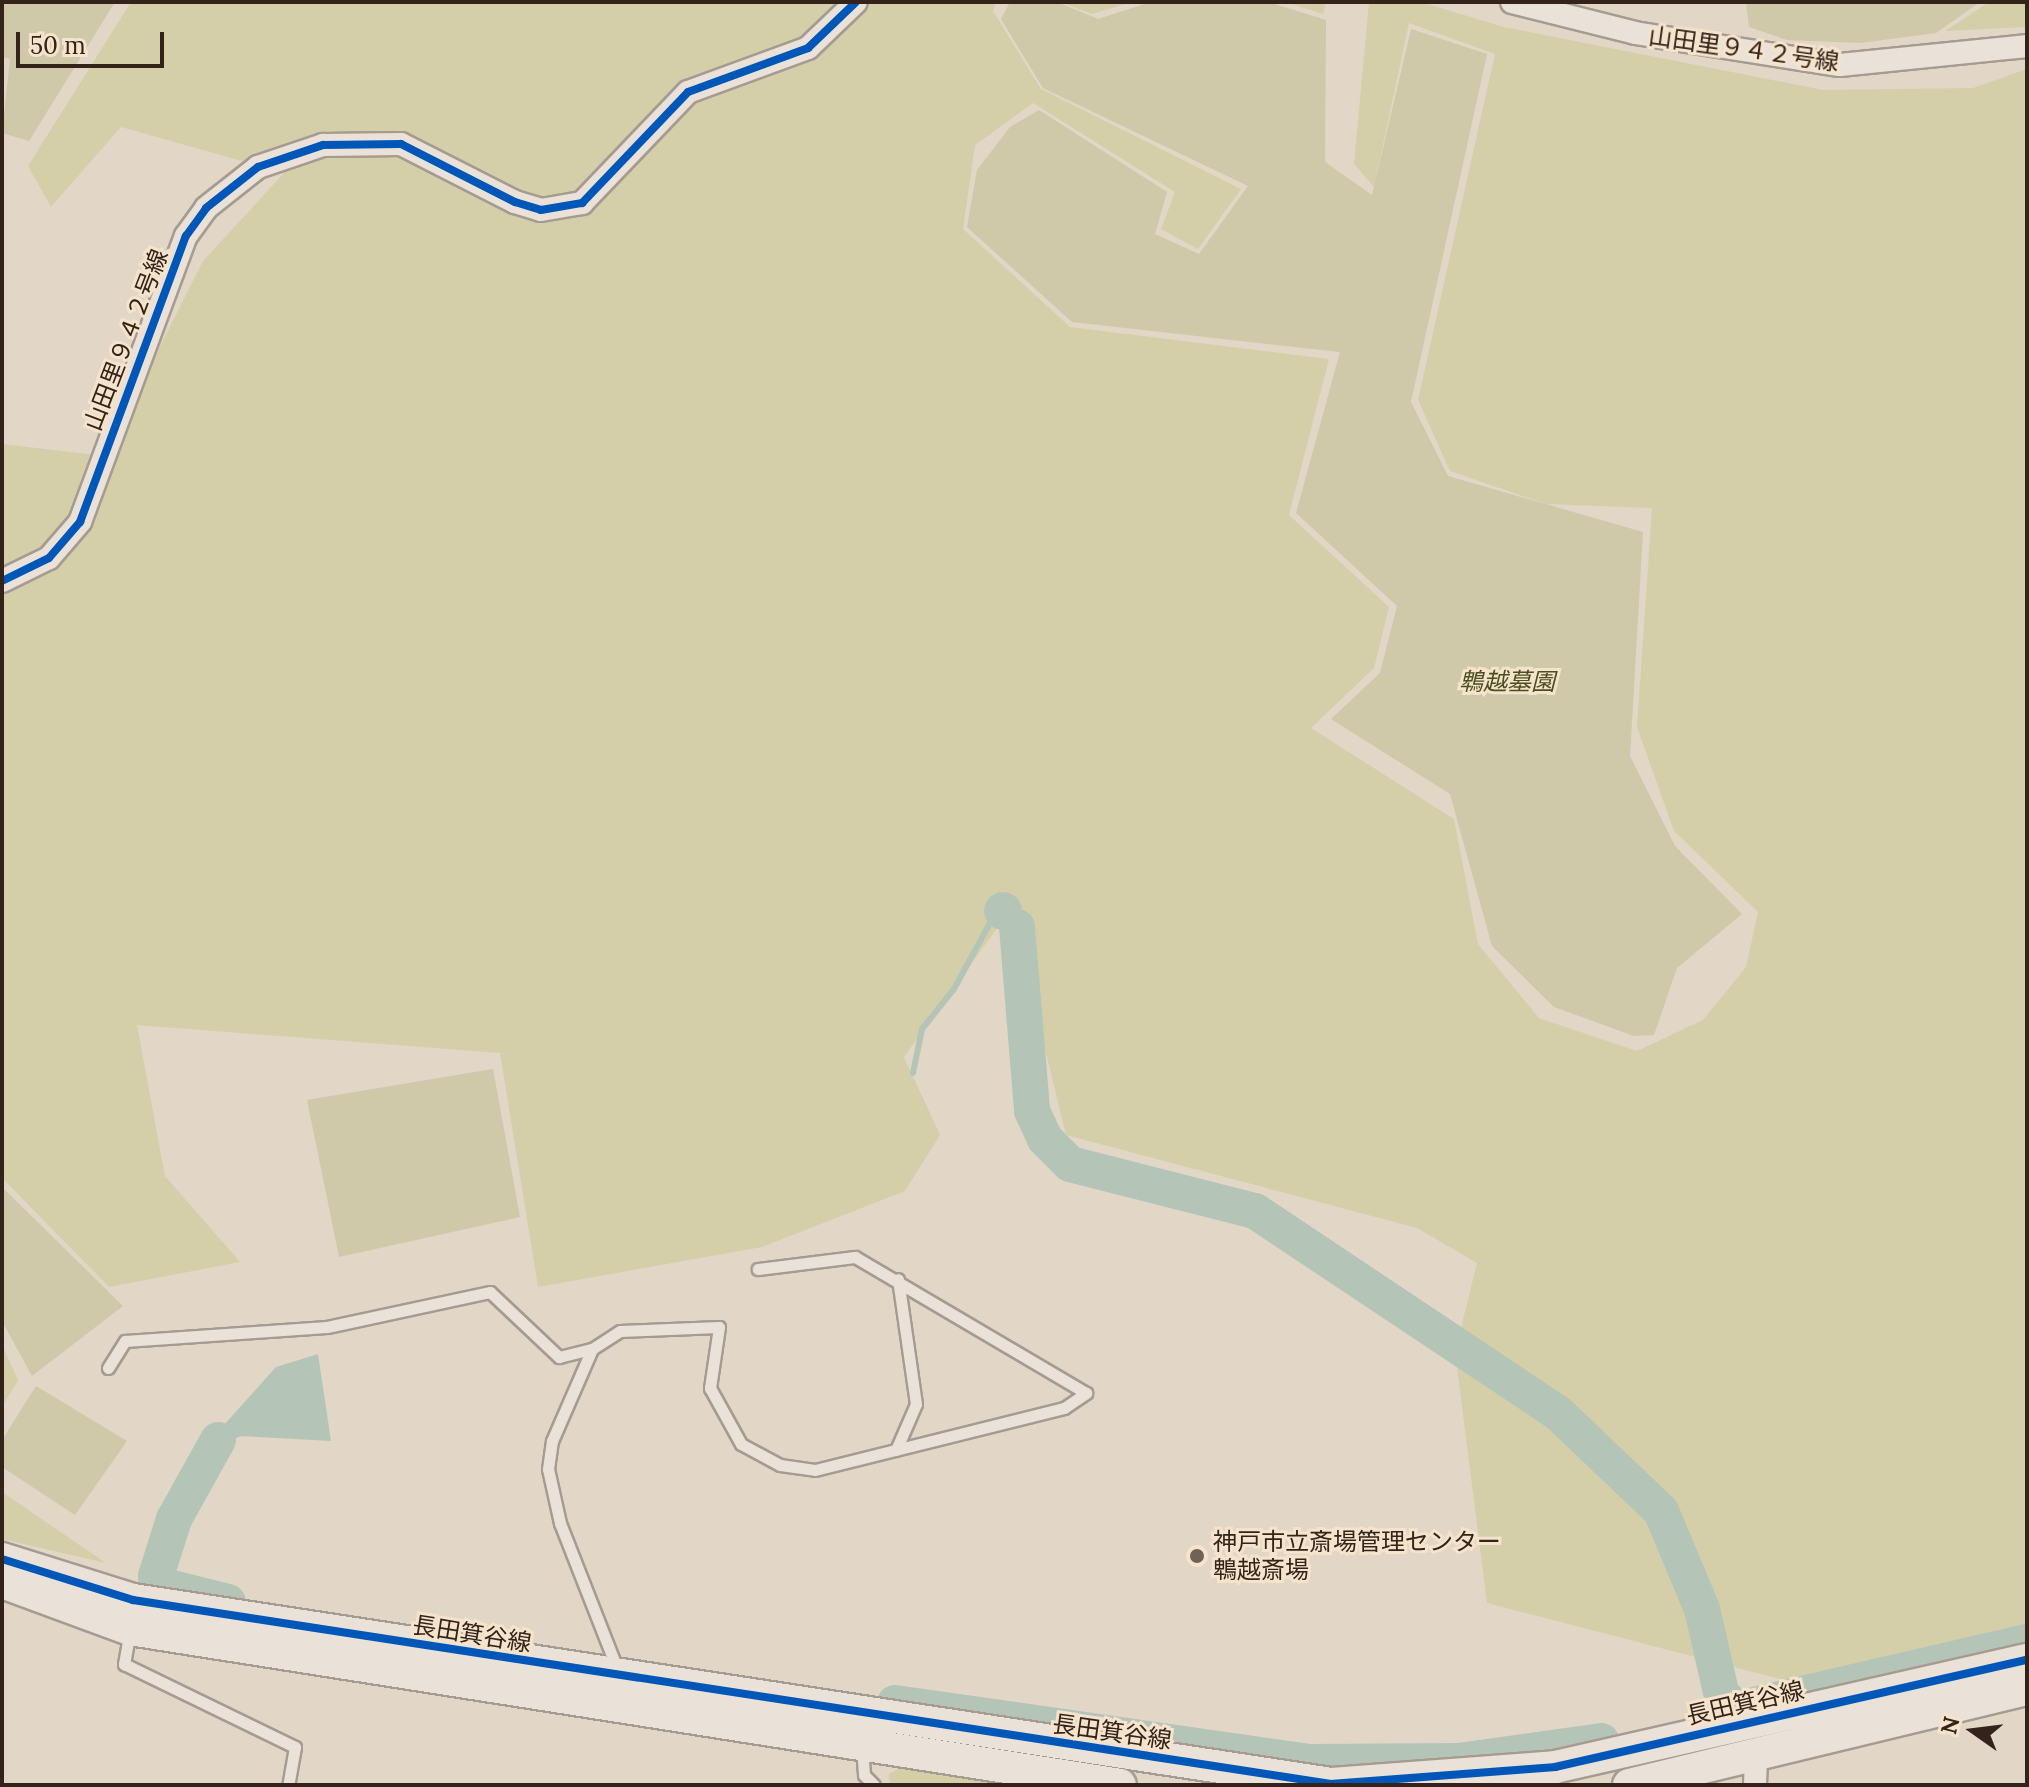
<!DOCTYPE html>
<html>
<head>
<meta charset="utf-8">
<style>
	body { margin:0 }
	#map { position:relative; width:2029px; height:1787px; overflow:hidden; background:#e2d6c7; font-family:Lora,"Noto Sans JP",serif }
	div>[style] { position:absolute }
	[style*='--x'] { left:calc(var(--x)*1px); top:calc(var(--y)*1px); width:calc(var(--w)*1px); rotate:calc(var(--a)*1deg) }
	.green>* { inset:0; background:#d5cfa9 }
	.cemetery>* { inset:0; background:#cfc8a9 }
	.water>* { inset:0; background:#b4c5b8 }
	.round { border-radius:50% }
	.stream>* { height:6px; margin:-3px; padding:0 3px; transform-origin:3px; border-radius:3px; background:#b4c5b8 }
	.river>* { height:36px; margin:-18px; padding:0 18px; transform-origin:18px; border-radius:18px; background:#b4c5b8 }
	.roads { filter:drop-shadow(2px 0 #a69b91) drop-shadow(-2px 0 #a69b91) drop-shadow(0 2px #a69b91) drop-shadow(0 -2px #a69b91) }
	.lane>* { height:11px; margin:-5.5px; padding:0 5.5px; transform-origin:5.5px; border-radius:5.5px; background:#eae2d9 }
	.street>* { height:22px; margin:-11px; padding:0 11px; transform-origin:11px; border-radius:11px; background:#eae2d9 }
	.secondary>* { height:32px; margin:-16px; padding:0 16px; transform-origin:16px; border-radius:16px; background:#eae2d9 }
	.cycleway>* { height:8px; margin:-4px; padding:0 4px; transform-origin:4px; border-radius:4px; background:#0057b8 }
	.dots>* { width:22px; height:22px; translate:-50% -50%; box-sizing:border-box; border:4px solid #f5e3cb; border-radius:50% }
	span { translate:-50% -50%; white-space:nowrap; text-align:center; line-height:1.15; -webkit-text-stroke:6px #f5e3cb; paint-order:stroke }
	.street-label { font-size:24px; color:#33231b }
	.park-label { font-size:24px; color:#4b5021; font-style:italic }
	.poi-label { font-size:24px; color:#33231b }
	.left { translate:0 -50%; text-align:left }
	.frame { position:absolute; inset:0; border:4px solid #33231b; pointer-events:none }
	.north { position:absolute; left:1933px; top:1691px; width:80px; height:80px; -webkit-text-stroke:6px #f5e3cb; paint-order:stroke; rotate:284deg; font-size:22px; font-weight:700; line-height:32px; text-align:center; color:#33231b }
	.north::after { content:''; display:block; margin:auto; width:28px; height:36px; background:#33231b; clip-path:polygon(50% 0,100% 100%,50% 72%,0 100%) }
	.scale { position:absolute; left:16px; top:32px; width:148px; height:36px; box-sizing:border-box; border:4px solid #33231b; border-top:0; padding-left:10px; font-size:24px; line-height:28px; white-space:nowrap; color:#33231b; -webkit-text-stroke:6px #f5e3cb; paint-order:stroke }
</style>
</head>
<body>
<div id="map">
	<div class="green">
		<div style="clip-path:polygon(131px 2px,996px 2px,993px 11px,1041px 89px,1241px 189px,1198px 249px,1161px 229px,1175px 192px,1033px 103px,975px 145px,963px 229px,1070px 327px,1329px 359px,1289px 515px,1389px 607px,1374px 668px,1311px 728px,1454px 819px,1478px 944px,1539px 1018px,1637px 1051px,1703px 1020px,1746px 967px,1758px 912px,1674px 831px,1637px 727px,1652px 508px,1546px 504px,1450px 471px,1418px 400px,1495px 54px,1409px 23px,1374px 187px,1354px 164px,1369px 2px,1421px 2px,1504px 27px,1823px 90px,1973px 88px,2027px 69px,2027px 1684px,1922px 1716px,1487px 1603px,1455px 1352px,1477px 1263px,1417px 1228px,1066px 1135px,1011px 909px,904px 1057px,940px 1135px,905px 1191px,762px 1247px,538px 1287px,500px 1053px,137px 1025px,165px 1176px,240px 1262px,109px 1287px,2px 1178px,2px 444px,105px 456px,203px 261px,284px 173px,121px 127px,51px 207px,28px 166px)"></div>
		<div style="clip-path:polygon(1061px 2px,1132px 2px,1092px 14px)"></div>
		<div style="clip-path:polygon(1286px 2px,1326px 2px,1323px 14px)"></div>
		<div style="clip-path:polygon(1989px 2px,2027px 2px,2027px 27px,1945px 31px)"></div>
		<div style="clip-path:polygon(2px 1345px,18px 1380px,2px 1407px)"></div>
		<div style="clip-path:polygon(2px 1492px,106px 1563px,2px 1539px)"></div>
		<div style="clip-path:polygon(900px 1768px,927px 1771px,1003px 1785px,890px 1785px,889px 1774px)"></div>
	</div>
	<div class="cemetery">
		<div style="clip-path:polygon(2px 2px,115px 2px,29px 141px,2px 133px,10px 59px,2px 57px)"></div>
		<div style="clip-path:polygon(1010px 2px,1057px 2px,1098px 19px,1151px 2px,1268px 2px,1326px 20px,1325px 162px,1372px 195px,1411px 29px,1487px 54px,1411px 402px,1448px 476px,1643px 532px,1630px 756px,1675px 846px,1742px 914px,1677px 968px,1654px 1035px,1634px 1036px,1554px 1007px,1492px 946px,1450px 794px,1331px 719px,1380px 673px,1397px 606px,1296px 513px,1340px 352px,1072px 322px,967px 227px,977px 170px,1010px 127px,1039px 110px,1167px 192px,1155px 234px,1199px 254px,1248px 186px,1043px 88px,1001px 19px)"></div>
		<div style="clip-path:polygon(1746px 2px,1980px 2px,1936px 33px,1860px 43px,1787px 40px,1749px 27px)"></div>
		<div style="clip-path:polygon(493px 1069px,520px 1217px,339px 1257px,307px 1100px)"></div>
		<div style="clip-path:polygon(2px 1187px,123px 1306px,32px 1376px,2px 1321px)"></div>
		<div style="clip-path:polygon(36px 1386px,127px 1441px,75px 1515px,2px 1467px,2px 1440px)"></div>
	</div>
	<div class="water">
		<div class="round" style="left:984px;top:892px;width:38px;height:38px"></div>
		<div style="clip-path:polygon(318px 1354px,331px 1441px,241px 1436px,223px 1444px,214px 1436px,276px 1367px)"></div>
	</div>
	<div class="stream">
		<div style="--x:913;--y:1073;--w:45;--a:-78.4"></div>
		<div style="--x:922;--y:1029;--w:51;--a:-51.3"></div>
		<div style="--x:954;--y:989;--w:75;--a:-61.4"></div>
	</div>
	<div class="river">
		<div style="--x:1017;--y:927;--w:185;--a:85.3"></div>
		<div style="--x:1032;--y:1111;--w:31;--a:65"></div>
		<div style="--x:1045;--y:1139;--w:35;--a:45"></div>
		<div style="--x:1070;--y:1164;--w:191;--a:14.3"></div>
		<div style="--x:1255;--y:1211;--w:364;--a:33.7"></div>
		<div style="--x:1558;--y:1413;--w:142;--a:43.6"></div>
		<div style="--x:1661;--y:1511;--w:106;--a:67.3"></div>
		<div style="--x:1702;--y:1609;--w:89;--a:77.1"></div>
		<div style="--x:1722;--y:1696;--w:20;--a:37"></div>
		<div style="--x:218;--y:1440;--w:90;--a:119.1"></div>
		<div style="--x:174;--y:1519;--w:60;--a:107.5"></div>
		<div style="--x:156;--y:1576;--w:10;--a:66"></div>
		<div style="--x:160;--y:1585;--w:70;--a:14"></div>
		<div style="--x:895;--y:1703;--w:417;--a:8.1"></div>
		<div style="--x:1308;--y:1762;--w:150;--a:-0.4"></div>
		<div style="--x:1458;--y:1761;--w:145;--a:-7.9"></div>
		<div style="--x:1732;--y:1710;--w:303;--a:-13"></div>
	</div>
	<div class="roads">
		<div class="lane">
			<div style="--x:108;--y:1368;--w:32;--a:-58"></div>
			<div style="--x:125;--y:1341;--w:202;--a:-4"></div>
			<div style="--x:327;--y:1327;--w:167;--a:-12.1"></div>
			<div style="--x:490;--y:1292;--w:95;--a:43.3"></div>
			<div style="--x:559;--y:1357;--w:34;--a:-14"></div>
			<div style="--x:896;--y:1450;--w:50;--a:-66.5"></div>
			<div style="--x:916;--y:1404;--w:126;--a:-98.2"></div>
			<div style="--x:130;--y:1630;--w:35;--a:100"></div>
			<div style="--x:124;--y:1664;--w:190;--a:25.9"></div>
			<div style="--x:295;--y:1747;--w:39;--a:100"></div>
			<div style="--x:618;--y:1671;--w:159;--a:-111.4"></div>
			<div style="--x:560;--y:1523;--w:55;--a:-102.5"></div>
			<div style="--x:548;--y:1469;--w:28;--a:-82"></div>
			<div style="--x:552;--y:1441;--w:100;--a:-66.5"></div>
			<div style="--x:592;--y:1349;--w:33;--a:-33"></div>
			<div style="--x:620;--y:1331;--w:99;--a:-2.3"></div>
			<div style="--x:719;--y:1327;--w:62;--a:98.4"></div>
			<div style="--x:710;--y:1388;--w:64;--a:61"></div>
			<div style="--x:741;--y:1444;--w:44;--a:28.3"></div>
			<div style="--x:780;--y:1465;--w:35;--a:8"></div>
			<div style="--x:815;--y:1470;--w:257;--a:-14"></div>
			<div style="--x:1064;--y:1408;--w:27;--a:-34"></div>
			<div style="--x:1086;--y:1393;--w:268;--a:-149.5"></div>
			<div style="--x:855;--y:1257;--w:98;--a:172.9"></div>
			<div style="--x:862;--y:1746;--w:29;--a:86"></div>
			<div style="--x:864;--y:1775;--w:14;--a:45"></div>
		</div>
		<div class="street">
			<div style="--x:1512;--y:2;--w:127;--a:14.1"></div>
			<div style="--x:1635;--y:33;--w:207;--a:8.9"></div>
			<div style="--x:1840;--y:65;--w:188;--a:-5.8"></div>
			<div style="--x:2;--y:581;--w:52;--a:-26.1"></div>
			<div style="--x:49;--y:558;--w:48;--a:-49.3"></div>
			<div style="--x:80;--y:522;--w:305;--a:-69.7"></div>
			<div style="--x:186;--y:236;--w:34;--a:-54"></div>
			<div style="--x:206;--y:208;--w:66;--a:-38.3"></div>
			<div style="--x:258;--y:167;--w:69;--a:-18.7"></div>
			<div style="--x:323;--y:145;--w:78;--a:-0.7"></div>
			<div style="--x:401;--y:144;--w:128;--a:27"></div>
			<div style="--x:515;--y:202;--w:27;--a:17"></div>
			<div style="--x:541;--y:210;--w:42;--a:-9.7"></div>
			<div style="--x:582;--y:203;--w:153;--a:-46.3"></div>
			<div style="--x:688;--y:92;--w:128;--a:-20.1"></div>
			<div style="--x:808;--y:48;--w:66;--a:-43.8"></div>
			<div style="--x:1755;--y:1785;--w:31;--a:-88"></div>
		</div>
		<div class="secondary">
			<div style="--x:2;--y:1559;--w:137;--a:17.4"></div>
			<div style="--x:133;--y:1600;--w:1212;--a:8.73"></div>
			<div style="--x:1331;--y:1784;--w:225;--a:-4.3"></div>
			<div style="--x:1555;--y:1767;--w:484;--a:-12.8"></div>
			<div style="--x:2;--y:1582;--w:136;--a:20.2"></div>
			<div style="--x:130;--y:1629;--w:1002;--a:8.95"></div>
			<div style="--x:1629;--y:1785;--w:409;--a:-13.6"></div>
		</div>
	</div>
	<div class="cycleway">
		<div style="--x:2;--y:581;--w:52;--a:-26.1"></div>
		<div style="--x:49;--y:558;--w:48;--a:-49.3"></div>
		<div style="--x:80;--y:522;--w:305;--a:-69.7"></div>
		<div style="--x:186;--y:236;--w:34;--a:-54"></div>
		<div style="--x:206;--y:208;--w:66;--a:-38.3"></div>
		<div style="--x:258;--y:167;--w:69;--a:-18.7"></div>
		<div style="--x:323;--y:145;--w:78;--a:-0.7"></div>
		<div style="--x:401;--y:144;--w:128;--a:27"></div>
		<div style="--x:515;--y:202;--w:27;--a:17"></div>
		<div style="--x:541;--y:210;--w:42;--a:-9.7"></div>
		<div style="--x:582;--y:203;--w:153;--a:-46.3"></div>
		<div style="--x:688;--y:92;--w:128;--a:-20.1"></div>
		<div style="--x:808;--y:48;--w:66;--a:-43.8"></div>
		<div style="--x:2;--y:1559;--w:137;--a:17.4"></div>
		<div style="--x:133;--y:1600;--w:1212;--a:8.73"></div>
		<div style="--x:1331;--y:1784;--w:225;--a:-4.3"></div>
		<div style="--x:1555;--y:1767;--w:484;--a:-12.8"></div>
	</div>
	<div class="dots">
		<div style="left:1197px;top:1556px;background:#706257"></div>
	</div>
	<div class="street-label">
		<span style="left:1744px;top:49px;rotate:8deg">山田里９４２号線</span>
		<span style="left:126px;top:340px;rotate:-69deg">山田里９４２号線</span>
		<span style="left:472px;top:1634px;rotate:9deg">長田箕谷線</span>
		<span style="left:1745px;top:1703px;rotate:-13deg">長田箕谷線</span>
		<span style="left:1112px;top:1732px;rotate:8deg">長田箕谷線</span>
	</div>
	<div class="park-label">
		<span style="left:1507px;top:682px">鵯越墓園</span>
	</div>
	<div class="poi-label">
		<span class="left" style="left:1213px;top:1556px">神戸市立斎場管理センター<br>鵯越斎場</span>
	</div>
	<div class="frame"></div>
	<div class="north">N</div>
	<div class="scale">50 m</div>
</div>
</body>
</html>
